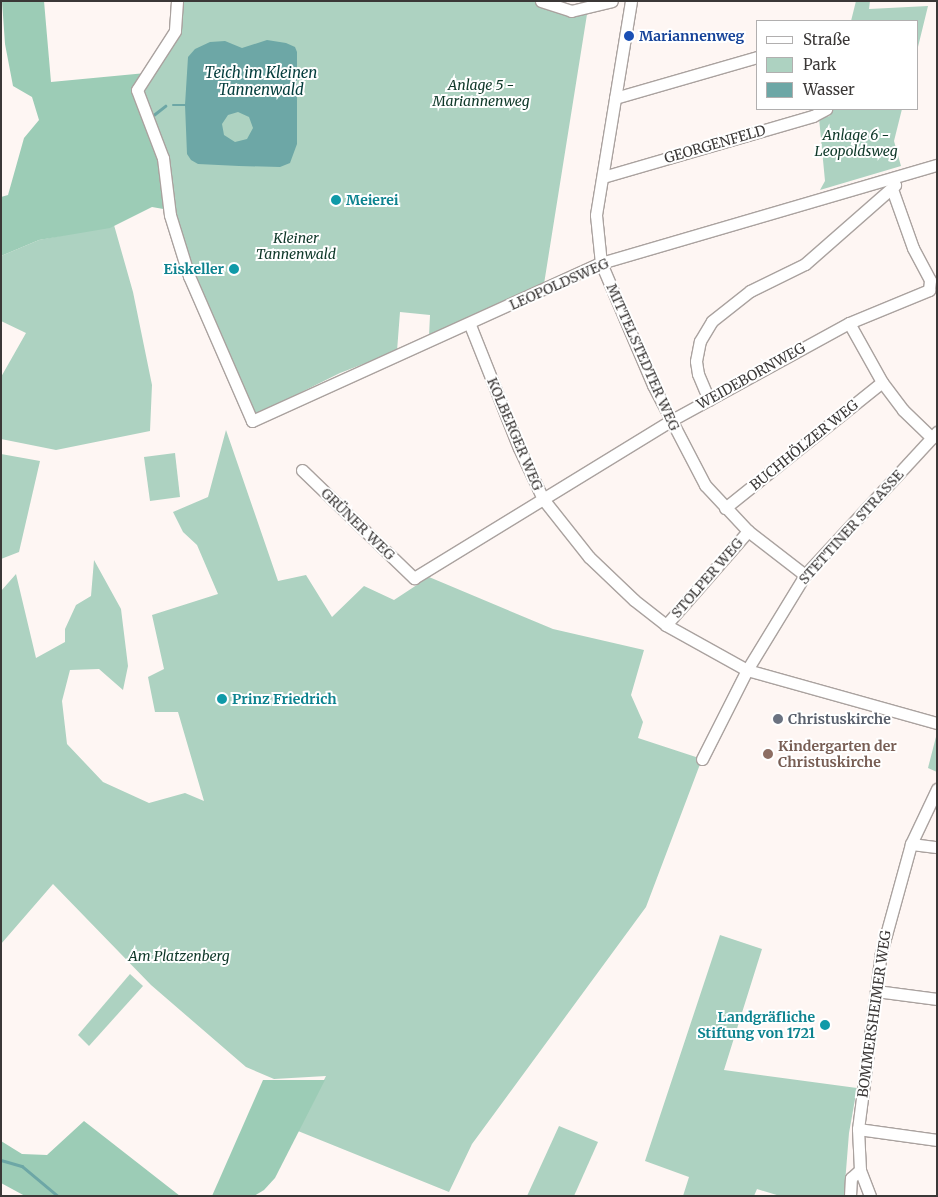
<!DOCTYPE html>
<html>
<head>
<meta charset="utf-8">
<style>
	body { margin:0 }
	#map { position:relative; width:938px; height:1197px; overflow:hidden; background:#fef6f3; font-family:Merriweather,serif }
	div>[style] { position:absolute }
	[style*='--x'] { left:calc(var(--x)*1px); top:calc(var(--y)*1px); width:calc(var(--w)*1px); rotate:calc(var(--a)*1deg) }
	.green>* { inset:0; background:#add2c1 }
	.forest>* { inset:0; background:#9cccb6 }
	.water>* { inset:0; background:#6da7a6 }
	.stream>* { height:2.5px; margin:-1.25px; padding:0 1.25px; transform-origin:1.25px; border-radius:1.25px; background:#6da7a6 }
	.roads { filter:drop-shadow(1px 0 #aaa29f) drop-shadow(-1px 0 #aaa29f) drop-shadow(0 1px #aaa29f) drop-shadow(0 -1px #aaa29f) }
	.minor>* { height:11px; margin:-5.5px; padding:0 5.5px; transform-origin:5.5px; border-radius:5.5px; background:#fff }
	.dots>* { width:14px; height:14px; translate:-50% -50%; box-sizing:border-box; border:2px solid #fff; border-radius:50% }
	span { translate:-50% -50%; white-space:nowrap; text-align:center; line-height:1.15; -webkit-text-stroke:4px #fff; paint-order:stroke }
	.transit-label { font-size:14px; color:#164399; font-weight:700 }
	.left { translate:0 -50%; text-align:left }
	.park-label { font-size:14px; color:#0f3829; font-style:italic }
	.street-label { font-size:14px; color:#3b3837 }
	.culture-label { font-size:14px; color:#0d838f; font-weight:700 }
	.right { translate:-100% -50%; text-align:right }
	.worship-label { font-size:14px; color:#5b616d; font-weight:700 }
	.education-label { font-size:14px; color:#785e54; font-weight:700 }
	.water-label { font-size:15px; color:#043d3d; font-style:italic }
	.frame { position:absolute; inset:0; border:2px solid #3b3837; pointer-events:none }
	.legend { position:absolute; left:756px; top:20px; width:162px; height:90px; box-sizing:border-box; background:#fff; border:1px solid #b1afaf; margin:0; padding:6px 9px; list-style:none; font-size:15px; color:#3b3837 }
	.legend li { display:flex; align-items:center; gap:10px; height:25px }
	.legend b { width:25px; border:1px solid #b1afaf }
</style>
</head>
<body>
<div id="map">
	<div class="green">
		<div style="clip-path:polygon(179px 1px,541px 1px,588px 8px,544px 284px,429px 336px,430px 315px,400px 312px,397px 351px,340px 373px,253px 416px,191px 274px,139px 91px,177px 32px)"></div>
		<div style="clip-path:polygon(856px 1px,870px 1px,869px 9px,928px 6px,917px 51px,917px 21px,851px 21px)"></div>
		<div style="clip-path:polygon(831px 109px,902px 109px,894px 141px,901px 166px,820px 190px,825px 181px,819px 118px,830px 116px)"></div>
		<div style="clip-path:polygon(114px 225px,133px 292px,152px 385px,150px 431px,56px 450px,1px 439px,1px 377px,26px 333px,1px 321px,1px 256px,39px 240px)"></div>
		<div style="clip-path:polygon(226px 430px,278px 581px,306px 575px,332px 617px,364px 586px,394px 600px,429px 577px,553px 629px,644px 650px,631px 695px,643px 722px,638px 738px,702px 759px,646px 907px,472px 1144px,449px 1192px,298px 1131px,326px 1076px,274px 1079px,246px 1067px,151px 985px,53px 884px,1px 944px,1px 591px,16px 574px,36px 658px,65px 642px,65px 629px,76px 605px,91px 596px,94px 560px,121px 609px,128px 666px,123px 690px,99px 669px,70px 670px,62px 701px,67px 744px,103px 782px,149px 803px,185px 793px,204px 801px,178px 712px,155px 712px,148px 677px,164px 669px,152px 615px,218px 594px,197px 545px,183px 532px,173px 512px,208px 497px)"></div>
		<div style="clip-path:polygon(175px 453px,180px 497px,150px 501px,144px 457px)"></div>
		<div style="clip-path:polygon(1px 454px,40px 461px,19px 552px,1px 559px)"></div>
		<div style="clip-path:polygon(937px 733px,937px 772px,928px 768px)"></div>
		<div style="clip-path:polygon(720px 935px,762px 949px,724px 1070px,857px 1088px,849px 1133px,844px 1196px,780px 1196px,757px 1189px,754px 1196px,683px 1196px,689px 1177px,645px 1161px)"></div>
		<div style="clip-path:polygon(130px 974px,143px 986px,89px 1046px,78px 1035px)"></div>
		<div style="clip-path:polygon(559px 1126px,598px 1142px,574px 1196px,527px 1196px)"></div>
	</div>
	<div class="forest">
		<div style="clip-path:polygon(2px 1px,44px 1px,51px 82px,146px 73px,135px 90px,163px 158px,169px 210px,152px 207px,110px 228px,39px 240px,1px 256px,1px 197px,8px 195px,24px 138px,39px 120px,32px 97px,13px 86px,5px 44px)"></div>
		<div style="clip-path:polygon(263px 1080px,325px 1080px,275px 1178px,264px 1190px,254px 1196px,212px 1196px)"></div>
		<div style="clip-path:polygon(84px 1121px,180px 1196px,25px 1196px,1px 1183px,1px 1141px,22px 1154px,47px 1155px)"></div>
	</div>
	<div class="water">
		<div style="clip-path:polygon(evenodd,267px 40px,286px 43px,295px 47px,297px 52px,297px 144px,290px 163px,280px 167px,239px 166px,198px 164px,191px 160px,187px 154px,185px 105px,188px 57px,195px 49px,210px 42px,225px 41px,242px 48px,267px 40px,238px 112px,249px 117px,253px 128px,247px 139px,235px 142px,224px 135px,222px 124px,228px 115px,238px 112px)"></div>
	</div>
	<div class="stream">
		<div style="--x:173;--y:105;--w:12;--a:0"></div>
		<div style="--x:151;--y:117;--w:18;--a:-38"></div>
		<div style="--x:1;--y:1160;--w:22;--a:16"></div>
		<div style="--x:22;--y:1166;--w:47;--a:39.8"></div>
	</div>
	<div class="roads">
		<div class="minor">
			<div style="--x:177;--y:1;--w:30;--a:94"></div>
			<div style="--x:175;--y:31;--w:70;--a:122.8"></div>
			<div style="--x:137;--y:90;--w:73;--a:69.1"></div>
			<div style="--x:163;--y:158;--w:57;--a:83"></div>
			<div style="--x:170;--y:215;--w:64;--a:72.7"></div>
			<div style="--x:189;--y:276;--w:158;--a:66.5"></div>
			<div style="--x:252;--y:421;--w:383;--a:-24.4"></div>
			<div style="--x:601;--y:263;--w:350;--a:-16.3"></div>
			<div style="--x:541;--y:1;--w:32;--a:18"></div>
			<div style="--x:571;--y:11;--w:42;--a:-13.7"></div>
			<div style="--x:631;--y:1;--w:217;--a:99.3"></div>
			<div style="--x:596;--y:215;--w:48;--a:84.1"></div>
			<div style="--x:601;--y:263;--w:133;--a:66.9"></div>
			<div style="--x:653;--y:385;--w:113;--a:62.5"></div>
			<div style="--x:705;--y:485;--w:63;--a:46.9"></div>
			<div style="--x:748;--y:531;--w:72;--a:37.7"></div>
			<div style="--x:615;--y:98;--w:148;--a:-16.1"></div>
			<div style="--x:603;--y:177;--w:219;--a:-16.2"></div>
			<div style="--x:813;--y:116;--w:15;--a:-28"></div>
			<div style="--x:849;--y:323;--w:68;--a:60.8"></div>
			<div style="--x:882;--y:382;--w:35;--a:53"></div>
			<div style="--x:903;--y:410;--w:40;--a:44"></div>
			<div style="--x:470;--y:325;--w:132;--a:68.3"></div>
			<div style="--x:519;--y:448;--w:56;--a:64.8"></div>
			<div style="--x:543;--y:499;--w:74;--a:51.6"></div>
			<div style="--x:589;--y:557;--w:62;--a:43.7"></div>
			<div style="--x:634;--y:600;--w:41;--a:38"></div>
			<div style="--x:666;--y:625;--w:93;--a:29.1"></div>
			<div style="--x:747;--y:670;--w:197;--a:15.6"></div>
			<div style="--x:709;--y:400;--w:28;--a:-113"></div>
			<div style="--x:698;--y:374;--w:13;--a:-99"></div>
			<div style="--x:696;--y:361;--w:20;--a:-79"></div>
			<div style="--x:700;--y:341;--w:23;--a:-59"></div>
			<div style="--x:712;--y:321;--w:48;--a:-38.3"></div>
			<div style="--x:750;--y:291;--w:61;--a:-26.1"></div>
			<div style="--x:805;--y:264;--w:120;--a:-41.3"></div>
			<div style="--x:302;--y:470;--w:156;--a:44"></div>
			<div style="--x:414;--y:578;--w:300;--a:-31.5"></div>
			<div style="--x:670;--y:421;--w:204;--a:-28.7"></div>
			<div style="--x:849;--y:323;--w:87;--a:-22.4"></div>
			<div style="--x:929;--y:290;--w:10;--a:-84"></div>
			<div style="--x:930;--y:280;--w:36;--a:-118"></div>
			<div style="--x:913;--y:248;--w:63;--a:-109.6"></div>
			<div style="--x:725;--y:508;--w:201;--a:-38.7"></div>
			<div style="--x:666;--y:625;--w:125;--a:-48.9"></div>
			<div style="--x:702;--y:759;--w:100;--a:-63.2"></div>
			<div style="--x:747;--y:670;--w:111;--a:-58.6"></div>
			<div style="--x:805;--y:575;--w:195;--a:-47.3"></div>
			<div style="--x:911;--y:844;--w:26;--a:7"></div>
			<div style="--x:876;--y:991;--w:62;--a:7.5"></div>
			<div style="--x:858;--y:1129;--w:80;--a:7.9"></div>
			<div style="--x:850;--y:1196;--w:18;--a:-87"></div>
			<div style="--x:851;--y:1178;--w:12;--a:-42"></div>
			<div style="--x:870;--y:1196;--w:28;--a:-111"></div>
			<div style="--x:860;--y:1170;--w:41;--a:-92.8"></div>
			<div style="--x:858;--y:1129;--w:177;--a:-82.6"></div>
			<div style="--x:881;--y:953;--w:113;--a:-74.6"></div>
			<div style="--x:911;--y:844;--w:61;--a:-64.7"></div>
		</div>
	</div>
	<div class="dots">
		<div style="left:629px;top:36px;background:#1a4fb4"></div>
		<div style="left:336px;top:200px;background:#0f9aa8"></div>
		<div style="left:234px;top:269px;background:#0f9aa8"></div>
		<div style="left:222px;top:699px;background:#0f9aa8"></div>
		<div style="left:778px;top:719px;background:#6b7280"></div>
		<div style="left:768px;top:754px;background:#8d6e63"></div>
		<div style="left:825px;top:1025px;background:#0f9aa8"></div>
	</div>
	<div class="transit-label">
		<span class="left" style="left:639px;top:36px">Mariannenweg</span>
	</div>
	<div class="park-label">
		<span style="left:481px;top:93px">Anlage 5 -<br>Mariannenweg</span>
		<span style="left:856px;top:143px">Anlage 6 -<br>Leopoldsweg</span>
		<span style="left:296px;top:246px">Kleiner<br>Tannenwald</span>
		<span style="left:179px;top:956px">Am Platzenberg</span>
	</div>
	<div class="street-label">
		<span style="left:715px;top:144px;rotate:-16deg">GEORGENFELD</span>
		<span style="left:559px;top:284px;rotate:-24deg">LEOPOLDSWEG</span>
		<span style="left:643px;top:357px;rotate:66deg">MITTELSTEDTER WEG</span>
		<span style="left:751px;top:376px;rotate:-29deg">WEIDEBORNWEG</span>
		<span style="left:515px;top:434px;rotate:67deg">KOLBERGER WEG</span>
		<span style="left:804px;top:445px;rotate:-39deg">BUCHHÖLZER WEG</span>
		<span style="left:358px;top:524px;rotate:44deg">GRÜNER WEG</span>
		<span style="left:851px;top:527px;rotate:-48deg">STETTINER STRASSE</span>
		<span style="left:707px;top:578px;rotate:-49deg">STOLPER WEG</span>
		<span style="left:874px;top:1014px;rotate:-82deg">BOMMERSHEIMER WEG</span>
	</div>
	<div class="culture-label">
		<span class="left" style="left:346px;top:200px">Meierei</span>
		<span class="right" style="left:224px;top:269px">Eiskeller</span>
		<span class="left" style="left:232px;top:699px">Prinz Friedrich</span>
		<span class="right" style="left:815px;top:1025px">Landgräfliche<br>Stiftung von 1721</span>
	</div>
	<div class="worship-label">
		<span class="left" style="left:788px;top:719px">Christuskirche</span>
	</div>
	<div class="education-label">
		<span class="left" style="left:778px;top:754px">Kindergarten der<br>Christuskirche</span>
	</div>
	<div class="water-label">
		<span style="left:261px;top:81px">Teich im Kleinen<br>Tannenwald</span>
	</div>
	<div class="frame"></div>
	<ul class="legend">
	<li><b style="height:6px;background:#fff"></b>Straße</li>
	<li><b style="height:14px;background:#add2c1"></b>Park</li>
	<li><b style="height:14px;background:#6da7a6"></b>Wasser</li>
	</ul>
</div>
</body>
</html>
